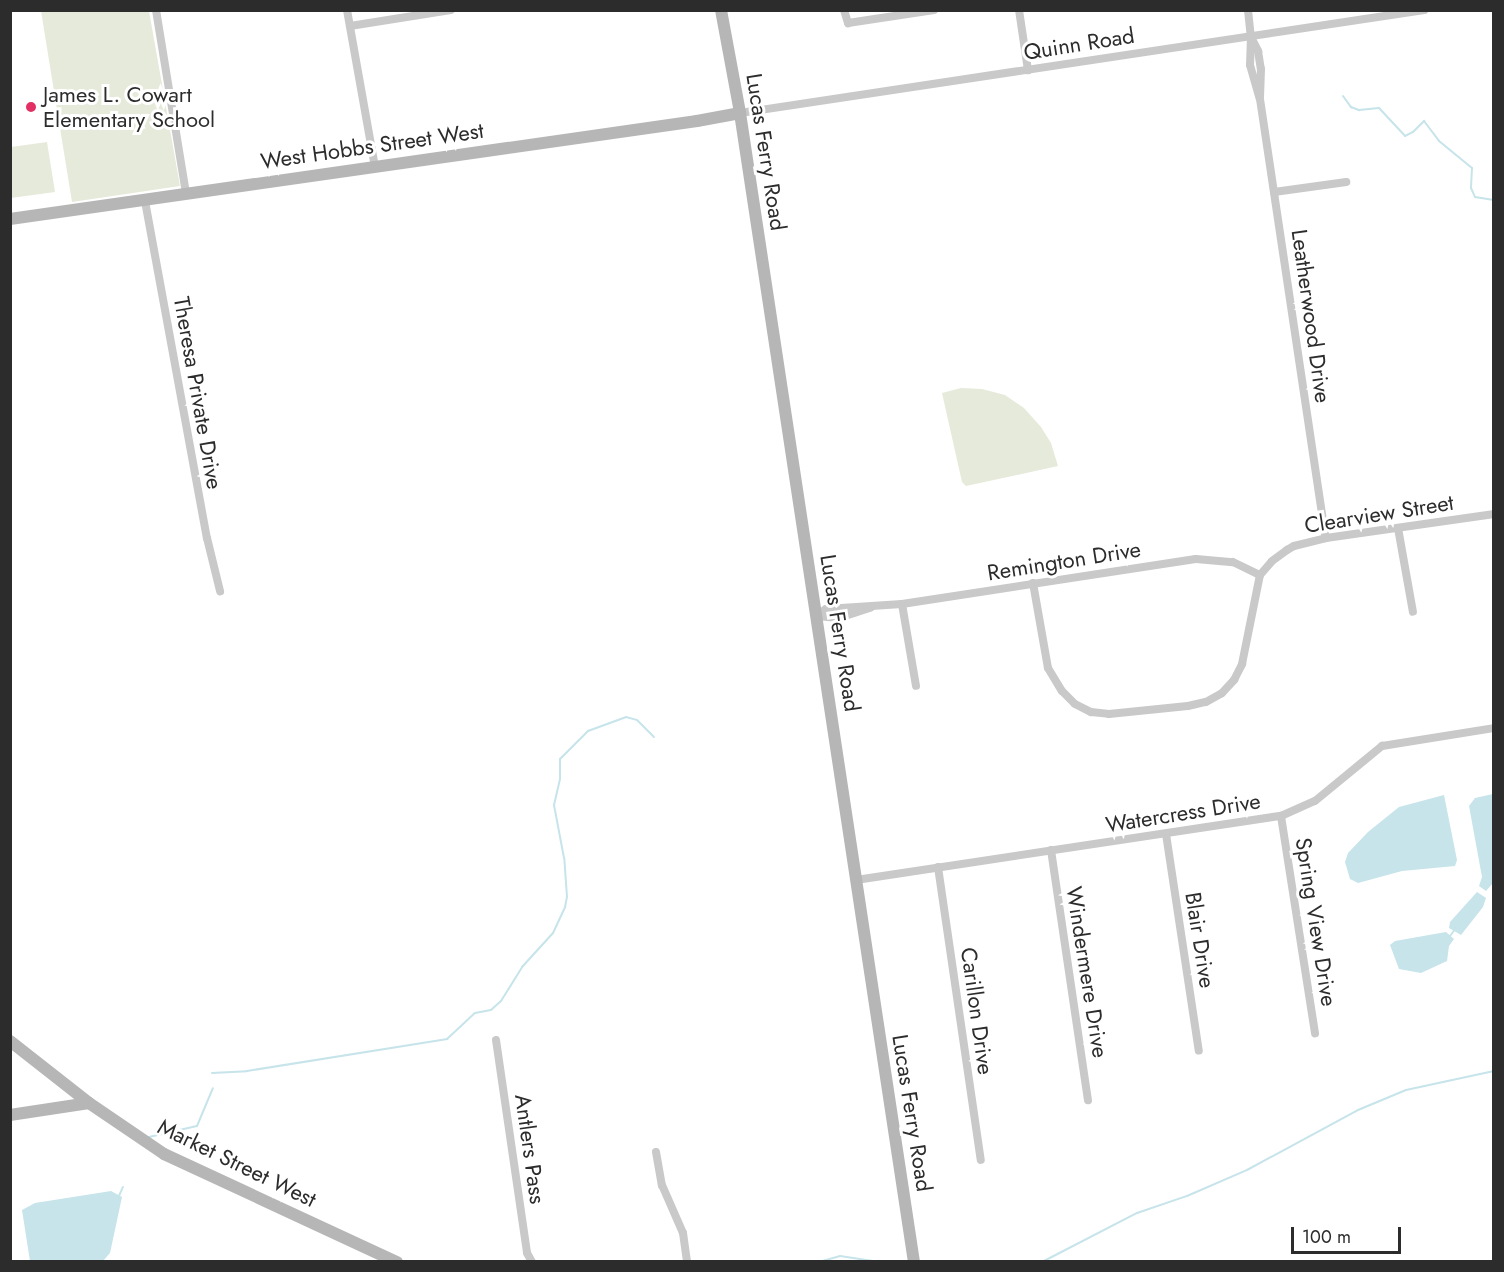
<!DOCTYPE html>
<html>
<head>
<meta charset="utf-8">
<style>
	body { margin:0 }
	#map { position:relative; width:1504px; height:1272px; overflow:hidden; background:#fff; font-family:Jost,sans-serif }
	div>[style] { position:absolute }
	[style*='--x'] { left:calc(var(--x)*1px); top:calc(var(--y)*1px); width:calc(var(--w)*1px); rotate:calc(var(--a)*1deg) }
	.green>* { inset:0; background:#e6eada }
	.water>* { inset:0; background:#c6e4ea }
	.stream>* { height:2px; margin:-1px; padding:0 1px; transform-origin:1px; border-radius:1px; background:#c6e4ea }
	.street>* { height:8px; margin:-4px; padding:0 4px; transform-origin:4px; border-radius:4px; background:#c9c9c9 }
	.secondary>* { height:12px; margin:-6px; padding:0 6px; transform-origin:6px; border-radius:6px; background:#b6b6b6 }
	.dots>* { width:16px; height:16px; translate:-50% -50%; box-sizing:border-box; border:3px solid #fff; border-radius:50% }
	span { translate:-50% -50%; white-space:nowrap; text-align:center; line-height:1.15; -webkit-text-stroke:6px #fff; paint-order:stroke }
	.street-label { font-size:22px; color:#2c2c2c }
	.poi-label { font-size:22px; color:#2c2c2c }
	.left { translate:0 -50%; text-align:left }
	.frame { position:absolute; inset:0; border:12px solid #2c2c2c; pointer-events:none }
	.scale { position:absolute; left:1291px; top:1227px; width:110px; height:27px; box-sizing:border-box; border:3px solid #2c2c2c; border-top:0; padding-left:8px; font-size:18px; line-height:21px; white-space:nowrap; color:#2c2c2c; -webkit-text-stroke:4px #fff; paint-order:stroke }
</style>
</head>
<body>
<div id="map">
	<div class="green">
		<div style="clip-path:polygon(41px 11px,149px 11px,180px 186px,72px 202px)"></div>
		<div style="clip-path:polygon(47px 142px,55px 192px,11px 198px,11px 147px)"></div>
		<div style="clip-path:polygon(961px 388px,982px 389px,1005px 395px,1024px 408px,1041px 427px,1051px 443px,1058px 466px,966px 486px,962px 482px,942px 393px)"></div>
	</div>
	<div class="water">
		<div style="clip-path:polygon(1493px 794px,1493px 883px,1486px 891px,1479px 886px,1482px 877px,1469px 806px,1475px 798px)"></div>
		<div style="clip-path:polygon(1444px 795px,1457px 860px,1455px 866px,1402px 871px,1358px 883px,1350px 879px,1345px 862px,1348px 853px,1368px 832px,1399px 807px)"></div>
		<div style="clip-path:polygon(1477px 892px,1486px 898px,1483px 907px,1461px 935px,1449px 928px,1450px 922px)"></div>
		<div style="clip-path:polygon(1446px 932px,1454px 939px,1449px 946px,1447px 961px,1421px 973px,1399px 969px,1390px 945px,1395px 941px)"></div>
		<div style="clip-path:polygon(111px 1191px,122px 1197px,110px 1253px,103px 1261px,30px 1261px,22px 1210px,35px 1203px)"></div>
	</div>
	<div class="stream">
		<div style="--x:1343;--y:96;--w:14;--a:54"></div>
		<div style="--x:1351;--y:107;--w:9;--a:21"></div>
		<div style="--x:1359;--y:110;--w:20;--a:-6"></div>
		<div style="--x:1379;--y:108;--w:38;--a:47"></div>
		<div style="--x:1405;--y:136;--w:9;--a:-27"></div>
		<div style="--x:1413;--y:132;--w:16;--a:-45"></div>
		<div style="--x:1424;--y:121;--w:25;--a:53"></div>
		<div style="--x:1439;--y:141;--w:43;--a:39.3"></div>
		<div style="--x:1472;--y:168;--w:20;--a:93"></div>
		<div style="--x:1471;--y:188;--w:10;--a:66"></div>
		<div style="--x:1475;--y:197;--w:19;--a:9"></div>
		<div style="--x:1450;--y:936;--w:10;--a:-53"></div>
		<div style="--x:212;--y:1073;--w:35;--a:-3"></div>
		<div style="--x:247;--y:1071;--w:203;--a:-9.1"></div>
		<div style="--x:447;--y:1039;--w:38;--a:-43"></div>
		<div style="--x:475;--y:1013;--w:16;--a:-11"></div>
		<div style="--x:491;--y:1010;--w:13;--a:-42"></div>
		<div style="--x:501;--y:1001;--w:40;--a:-58"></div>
		<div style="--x:522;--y:967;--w:46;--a:-47.6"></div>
		<div style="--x:553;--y:933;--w:29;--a:-65"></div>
		<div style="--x:565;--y:907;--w:10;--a:-79"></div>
		<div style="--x:567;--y:897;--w:39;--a:-94"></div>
		<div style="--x:564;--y:858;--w:54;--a:-100.7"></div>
		<div style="--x:554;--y:805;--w:27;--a:-77"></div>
		<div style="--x:560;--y:779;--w:20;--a:-90"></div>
		<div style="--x:560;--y:759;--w:40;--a:-45"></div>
		<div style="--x:588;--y:731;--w:40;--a:-20.2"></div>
		<div style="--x:626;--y:717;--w:11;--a:15"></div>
		<div style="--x:637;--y:720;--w:24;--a:45"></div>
		<div style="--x:149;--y:1137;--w:49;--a:-12.9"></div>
		<div style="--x:197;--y:1126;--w:41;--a:-67.2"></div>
		<div style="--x:118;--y:1198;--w:12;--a:-66"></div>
		<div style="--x:819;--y:1262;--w:22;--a:-16"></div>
		<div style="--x:840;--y:1256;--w:40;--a:8.5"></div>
		<div style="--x:1042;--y:1262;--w:107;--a:-27.3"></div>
		<div style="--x:1137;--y:1213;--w:53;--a:-18.8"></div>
		<div style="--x:1187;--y:1196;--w:65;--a:-23.4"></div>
		<div style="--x:1247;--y:1170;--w:126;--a:-28.4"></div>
		<div style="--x:1358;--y:1110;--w:52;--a:-22.6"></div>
		<div style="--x:1406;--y:1090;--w:90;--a:-12.2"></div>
	</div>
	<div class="street">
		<div style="--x:156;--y:10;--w:186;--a:80.7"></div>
		<div style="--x:347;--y:10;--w:159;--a:79.9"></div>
		<div style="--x:844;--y:10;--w:14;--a:73"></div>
		<div style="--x:848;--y:23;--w:87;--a:-8.6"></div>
		<div style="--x:1019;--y:10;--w:61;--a:81.5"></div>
		<div style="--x:1248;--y:10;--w:27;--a:84"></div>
		<div style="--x:1251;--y:37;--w:16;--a:63"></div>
		<div style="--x:1258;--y:51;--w:18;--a:81"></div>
		<div style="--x:1261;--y:69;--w:27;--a:92"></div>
		<div style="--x:350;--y:26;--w:102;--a:-9"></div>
		<div style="--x:1251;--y:37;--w:28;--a:92"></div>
		<div style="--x:1250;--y:65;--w:35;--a:74"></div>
		<div style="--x:1260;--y:99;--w:444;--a:81.5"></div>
		<div style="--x:740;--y:113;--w:692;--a:-8.56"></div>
		<div style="--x:1274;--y:192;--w:73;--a:-7.9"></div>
		<div style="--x:145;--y:201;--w:343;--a:79.6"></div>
		<div style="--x:207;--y:538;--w:55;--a:76.2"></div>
		<div style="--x:1398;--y:528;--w:85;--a:79.9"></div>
		<div style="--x:1033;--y:583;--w:86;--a:80"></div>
		<div style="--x:1048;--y:668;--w:27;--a:59"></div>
		<div style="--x:1062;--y:691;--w:18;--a:45"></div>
		<div style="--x:1075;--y:704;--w:18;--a:27"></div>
		<div style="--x:1091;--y:712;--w:18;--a:6"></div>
		<div style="--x:1109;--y:714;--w:79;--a:-5.8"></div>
		<div style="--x:1188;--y:706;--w:18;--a:-13"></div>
		<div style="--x:1206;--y:702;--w:18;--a:-29"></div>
		<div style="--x:1222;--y:693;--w:18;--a:-47"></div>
		<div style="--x:1234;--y:680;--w:18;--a:-63"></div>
		<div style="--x:1242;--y:664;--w:91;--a:-78.6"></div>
		<div style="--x:1260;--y:575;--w:18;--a:-49"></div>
		<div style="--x:1272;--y:561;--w:19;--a:-36"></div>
		<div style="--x:1287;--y:550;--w:8;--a:-30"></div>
		<div style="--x:1294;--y:546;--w:33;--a:-14"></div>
		<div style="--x:1326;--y:538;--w:170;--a:-8.1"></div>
		<div style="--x:902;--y:604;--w:83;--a:80.3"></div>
		<div style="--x:816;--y:616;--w:12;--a:-35"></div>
		<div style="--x:826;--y:609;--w:76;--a:-3.8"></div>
		<div style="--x:902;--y:604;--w:297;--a:-8.7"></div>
		<div style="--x:1196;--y:559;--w:37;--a:5"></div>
		<div style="--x:1233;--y:562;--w:30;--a:26"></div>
		<div style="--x:816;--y:616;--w:23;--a:5"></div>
		<div style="--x:839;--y:618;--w:33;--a:-18"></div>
		<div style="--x:1281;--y:816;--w:220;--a:81.1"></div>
		<div style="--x:1166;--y:834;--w:219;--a:81.4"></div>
		<div style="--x:1051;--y:850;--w:253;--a:81.6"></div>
		<div style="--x:938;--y:867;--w:296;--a:81.7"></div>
		<div style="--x:856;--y:880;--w:430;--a:-8.6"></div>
		<div style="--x:1281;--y:816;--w:37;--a:-24"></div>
		<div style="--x:1315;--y:801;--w:87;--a:-39.4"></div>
		<div style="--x:1382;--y:746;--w:113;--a:-9.1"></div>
		<div style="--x:496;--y:1040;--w:215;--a:81.7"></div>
		<div style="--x:527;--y:1253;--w:10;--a:61"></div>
		<div style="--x:656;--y:1152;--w:34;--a:80"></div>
		<div style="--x:662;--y:1185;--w:52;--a:66.4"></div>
		<div style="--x:683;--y:1233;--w:29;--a:82"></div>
	</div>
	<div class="secondary">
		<div style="--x:721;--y:10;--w:105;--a:79.5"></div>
		<div style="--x:740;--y:113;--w:1162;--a:81.39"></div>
		<div style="--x:10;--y:219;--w:694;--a:-8.12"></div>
		<div style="--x:697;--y:121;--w:44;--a:-10.5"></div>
		<div style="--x:10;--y:1041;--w:100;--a:38.1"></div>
		<div style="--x:89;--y:1103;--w:91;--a:34.2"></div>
		<div style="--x:164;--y:1154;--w:257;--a:24.9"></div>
		<div style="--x:10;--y:1115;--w:80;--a:-8.6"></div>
	</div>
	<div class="dots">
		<div style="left:31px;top:107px;background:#e23064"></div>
	</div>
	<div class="street-label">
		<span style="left:1079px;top:44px;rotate:-9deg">Quinn Road</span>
		<span style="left:372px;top:146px;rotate:-8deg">West Hobbs Street West</span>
		<span style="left:766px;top:152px;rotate:81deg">Lucas Ferry Road</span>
		<span style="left:1311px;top:316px;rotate:82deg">Leatherwood Drive</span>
		<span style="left:198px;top:393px;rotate:80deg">Theresa Private Drive</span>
		<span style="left:1379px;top:514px;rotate:-9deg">Clearview Street</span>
		<span style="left:1064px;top:561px;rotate:-9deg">Remington Drive</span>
		<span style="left:840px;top:633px;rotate:81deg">Lucas Ferry Road</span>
		<span style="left:1183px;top:813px;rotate:-9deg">Watercress Drive</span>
		<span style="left:1316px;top:922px;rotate:81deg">Spring View Drive</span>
		<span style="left:1200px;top:940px;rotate:81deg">Blair Drive</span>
		<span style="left:1087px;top:972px;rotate:81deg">Windermere Drive</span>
		<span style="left:977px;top:1011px;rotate:82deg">Carillon Drive</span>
		<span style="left:912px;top:1113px;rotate:81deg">Lucas Ferry Road</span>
		<span style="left:530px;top:1149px;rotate:82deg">Antlers Pass</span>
		<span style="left:237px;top:1163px;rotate:26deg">Market Street West</span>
	</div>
	<div class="poi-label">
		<span class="left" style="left:43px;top:107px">James L. Cowart<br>Elementary School</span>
	</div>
	<div class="frame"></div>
	<div class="scale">100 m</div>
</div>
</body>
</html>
